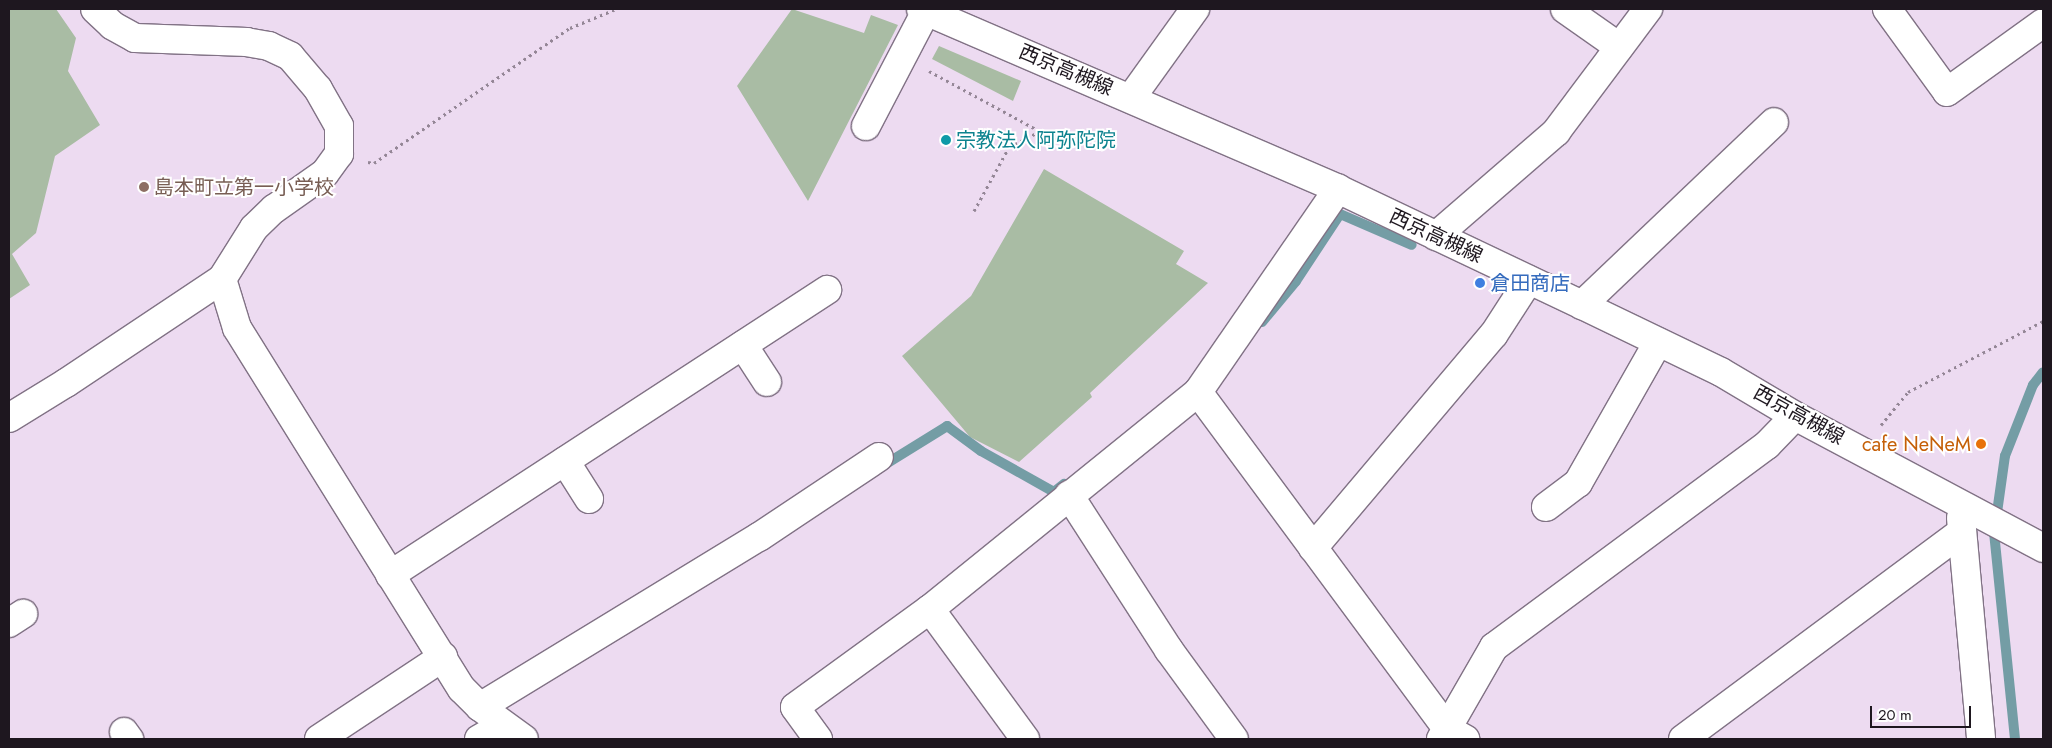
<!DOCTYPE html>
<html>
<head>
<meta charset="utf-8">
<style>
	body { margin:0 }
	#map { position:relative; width:2052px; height:748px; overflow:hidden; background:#eddbf1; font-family:Jost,"Noto Sans JP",sans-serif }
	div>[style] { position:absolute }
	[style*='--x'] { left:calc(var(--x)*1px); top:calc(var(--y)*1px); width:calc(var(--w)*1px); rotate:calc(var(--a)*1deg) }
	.green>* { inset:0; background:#a9bca4 }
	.stream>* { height:10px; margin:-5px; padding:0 5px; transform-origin:5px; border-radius:5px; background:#749da5 }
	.path>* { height:3px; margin-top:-1.5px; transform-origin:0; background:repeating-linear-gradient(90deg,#948696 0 2.5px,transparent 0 6.5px) }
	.roads { filter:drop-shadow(1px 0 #817285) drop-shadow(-1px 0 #817285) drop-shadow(0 1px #817285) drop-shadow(0 -1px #817285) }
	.minor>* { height:28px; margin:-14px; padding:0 14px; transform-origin:14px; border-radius:14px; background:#fff }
	.major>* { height:28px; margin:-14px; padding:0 14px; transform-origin:14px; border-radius:14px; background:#fff }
	.dots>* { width:14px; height:14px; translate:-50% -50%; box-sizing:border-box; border:2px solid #fff; border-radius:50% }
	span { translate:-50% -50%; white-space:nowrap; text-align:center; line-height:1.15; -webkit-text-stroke:4px #fff; paint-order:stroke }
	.street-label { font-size:20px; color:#1e171f }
	.culture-label { font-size:20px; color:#0d838f }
	.left { translate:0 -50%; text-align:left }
	.education-label { font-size:20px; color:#785e54 }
	.shop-label { font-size:20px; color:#366cbe }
	.food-label { font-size:20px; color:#c56008 }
	.right { translate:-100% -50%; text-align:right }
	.frame { position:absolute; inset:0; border:10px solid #1e171f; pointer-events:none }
	.scale { position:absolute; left:1870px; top:706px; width:101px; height:22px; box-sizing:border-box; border:2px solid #1e171f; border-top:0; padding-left:6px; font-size:15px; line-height:18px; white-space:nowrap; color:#1e171f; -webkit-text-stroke:4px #fff; paint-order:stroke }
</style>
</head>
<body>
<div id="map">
	<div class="green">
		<div style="clip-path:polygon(9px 9px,56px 9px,76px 38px,68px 71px,100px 125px,55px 156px,36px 233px,12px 254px,30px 285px,9px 299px)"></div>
		<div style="clip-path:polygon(792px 9px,864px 33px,871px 15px,898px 25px,808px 201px,737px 86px)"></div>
		<div style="clip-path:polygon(939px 46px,1021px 81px,1013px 101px,932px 59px)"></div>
		<div style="clip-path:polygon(1044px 169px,1184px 251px,1176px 264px,1208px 283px,1090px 393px,1092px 397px,1019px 462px,970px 437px,902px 356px,971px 296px)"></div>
	</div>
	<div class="stream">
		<div style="--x:1262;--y:322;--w:53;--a:-50.3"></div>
		<div style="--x:1296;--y:281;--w:80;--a:-56.7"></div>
		<div style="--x:1340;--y:214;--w:78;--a:23.3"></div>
		<div style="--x:881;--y:467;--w:78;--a:-31.8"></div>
		<div style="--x:947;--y:426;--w:42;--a:36.3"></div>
		<div style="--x:981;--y:451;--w:84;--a:29.3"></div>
		<div style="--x:1054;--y:492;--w:13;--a:-39"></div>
		<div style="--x:2015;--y:739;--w:206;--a:-95.8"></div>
		<div style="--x:1994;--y:534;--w:79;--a:-82"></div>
		<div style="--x:2005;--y:456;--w:76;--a:-68.5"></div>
		<div style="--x:2033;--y:385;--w:16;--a:-52"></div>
	</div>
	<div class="path">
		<div style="--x:929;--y:71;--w:149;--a:28.5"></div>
		<div style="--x:368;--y:162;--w:6;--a:9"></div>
		<div style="--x:374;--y:163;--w:238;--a:-34.6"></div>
		<div style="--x:570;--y:28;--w:50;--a:-22.4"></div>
		<div style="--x:974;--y:211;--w:73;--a:-61.3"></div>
		<div style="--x:1009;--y:147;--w:34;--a:-27"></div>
		<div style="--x:1039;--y:132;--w:6;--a:-59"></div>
		<div style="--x:1881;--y:425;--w:43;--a:-50.7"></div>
		<div style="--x:1908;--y:392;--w:153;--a:-27.7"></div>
	</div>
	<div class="roads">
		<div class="minor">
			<div style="--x:1565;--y:9;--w:66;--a:35.1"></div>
			<div style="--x:1887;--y:9;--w:102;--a:54.1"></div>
			<div style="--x:1947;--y:92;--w:118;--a:-35.7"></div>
			<div style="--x:1131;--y:98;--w:110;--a:-54.3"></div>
			<div style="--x:866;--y:126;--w:130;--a:-62.4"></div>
			<div style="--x:1436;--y:236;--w:159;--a:-40.9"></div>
			<div style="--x:1556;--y:132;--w:154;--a:-53.2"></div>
			<div style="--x:222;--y:279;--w:51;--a:73"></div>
			<div style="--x:237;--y:328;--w:425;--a:58.1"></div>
			<div style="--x:462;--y:689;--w:25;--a:45"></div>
			<div style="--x:480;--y:707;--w:54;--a:36"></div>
			<div style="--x:1582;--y:305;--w:265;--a:-43.6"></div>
			<div style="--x:743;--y:345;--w:44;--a:57"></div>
			<div style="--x:1198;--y:392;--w:419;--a:53.5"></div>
			<div style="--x:1447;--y:729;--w:21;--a:29"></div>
			<div style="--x:9;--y:418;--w:67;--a:-31.6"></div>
			<div style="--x:66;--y:383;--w:187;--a:-33.7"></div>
			<div style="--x:222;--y:279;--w:60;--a:-57.9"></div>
			<div style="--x:254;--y:228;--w:28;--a:-44"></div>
			<div style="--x:274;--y:209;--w:62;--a:-35.2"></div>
			<div style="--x:325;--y:173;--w:24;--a:-54"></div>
			<div style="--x:339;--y:154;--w:28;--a:-90"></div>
			<div style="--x:339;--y:126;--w:43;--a:-119.6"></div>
			<div style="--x:318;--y:89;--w:43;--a:-130.3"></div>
			<div style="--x:290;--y:56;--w:23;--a:-155"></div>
			<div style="--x:269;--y:46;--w:22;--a:-170"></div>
			<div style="--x:247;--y:42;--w:112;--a:-178"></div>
			<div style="--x:135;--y:38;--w:26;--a:-151"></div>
			<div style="--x:112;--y:25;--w:23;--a:-137"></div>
			<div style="--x:565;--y:461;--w:45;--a:57.7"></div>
			<div style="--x:1069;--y:495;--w:184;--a:57.2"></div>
			<div style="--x:1169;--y:650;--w:110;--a:53.9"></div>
			<div style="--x:1546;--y:507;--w:40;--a:-37"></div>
			<div style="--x:1578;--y:483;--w:162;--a:-60.4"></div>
			<div style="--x:1961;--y:518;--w:222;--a:84.8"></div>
			<div style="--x:1313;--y:548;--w:280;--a:-49.8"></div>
			<div style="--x:1494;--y:334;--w:64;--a:-57.1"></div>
			<div style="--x:390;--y:575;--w:522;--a:-33.11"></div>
			<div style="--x:930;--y:609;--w:161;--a:53.8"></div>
			<div style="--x:9;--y:623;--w:17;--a:-33"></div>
			<div style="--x:480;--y:707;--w:327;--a:-31.4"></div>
			<div style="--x:759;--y:537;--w:144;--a:-33.7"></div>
			<div style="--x:124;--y:732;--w:9;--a:54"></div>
			<div style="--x:319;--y:739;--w:149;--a:-33.5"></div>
			<div style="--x:479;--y:739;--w:28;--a:-30"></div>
			<div style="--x:818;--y:739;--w:39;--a:-126"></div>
			<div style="--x:795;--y:707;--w:167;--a:-36"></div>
			<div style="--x:930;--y:609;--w:345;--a:-39"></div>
			<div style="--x:1198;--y:392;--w:247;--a:-55.4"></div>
			<div style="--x:1441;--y:739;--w:106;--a:-60.1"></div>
			<div style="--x:1494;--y:647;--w:340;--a:-36.5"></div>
			<div style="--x:1767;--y:445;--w:40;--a:-46"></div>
			<div style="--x:1683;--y:739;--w:347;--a:-36.6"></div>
		</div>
		<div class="major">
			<div style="--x:921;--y:9;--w:454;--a:23.3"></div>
			<div style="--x:1338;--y:189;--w:270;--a:25.4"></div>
			<div style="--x:1582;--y:305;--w:154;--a:25.7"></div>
			<div style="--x:1721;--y:372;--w:86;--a:30.7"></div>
			<div style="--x:1795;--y:416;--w:281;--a:28"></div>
		</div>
	</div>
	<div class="dots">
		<div style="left:946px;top:140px;background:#0f9aa8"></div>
		<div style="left:144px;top:187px;background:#8d6e63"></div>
		<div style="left:1480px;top:283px;background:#3f7fe0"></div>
		<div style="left:1981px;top:444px;background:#e8710a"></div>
	</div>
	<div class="street-label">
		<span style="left:1066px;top:70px;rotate:23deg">西京高槻線</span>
		<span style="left:1436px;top:236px;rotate:25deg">西京高槻線</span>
		<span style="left:1799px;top:415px;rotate:29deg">西京高槻線</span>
	</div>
	<div class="culture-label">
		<span class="left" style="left:956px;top:140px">宗教法人阿弥陀院</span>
	</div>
	<div class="education-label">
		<span class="left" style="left:154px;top:187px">島本町立第一小学校</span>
	</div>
	<div class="shop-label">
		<span class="left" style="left:1490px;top:283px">倉田商店</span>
	</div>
	<div class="food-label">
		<span class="right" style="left:1971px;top:444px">cafe NeNeM</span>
	</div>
	<div class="frame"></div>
	<div class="scale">20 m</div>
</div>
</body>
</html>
